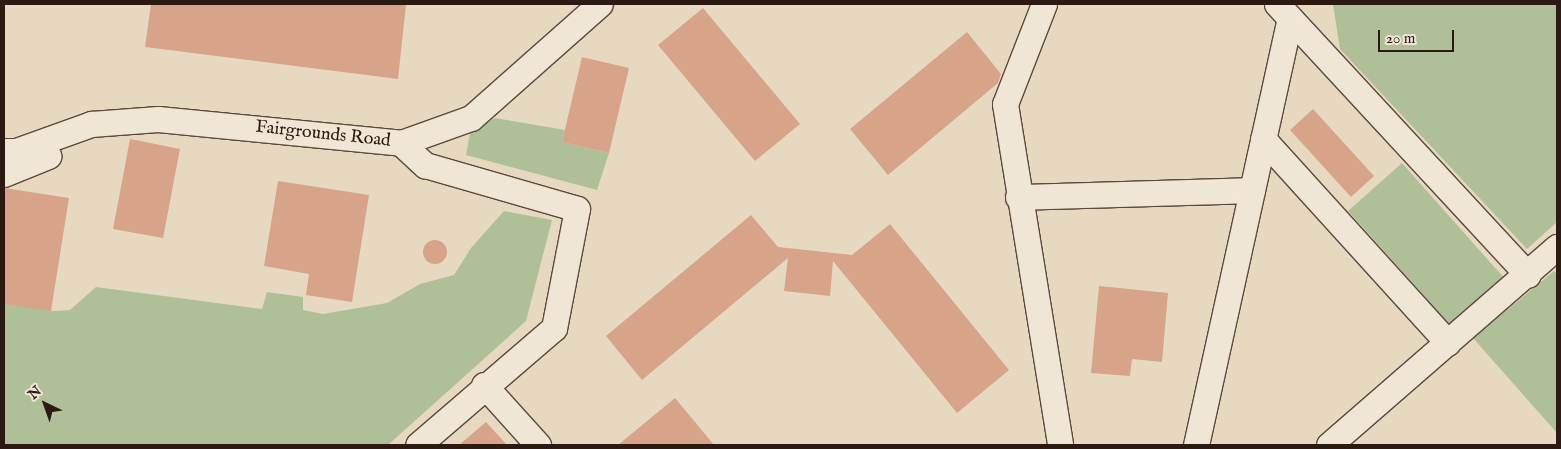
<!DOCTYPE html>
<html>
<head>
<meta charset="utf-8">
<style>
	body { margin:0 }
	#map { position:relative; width:1561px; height:449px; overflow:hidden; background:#e7d9c0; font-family:"IM FELL English",serif }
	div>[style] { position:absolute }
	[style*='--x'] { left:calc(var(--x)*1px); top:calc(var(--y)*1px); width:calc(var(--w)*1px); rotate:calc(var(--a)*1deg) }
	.green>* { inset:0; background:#afc098 }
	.building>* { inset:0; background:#d7a389 }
	.round { border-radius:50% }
	.roads { filter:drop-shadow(1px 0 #5b493d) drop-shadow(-1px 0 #5b493d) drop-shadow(0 1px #5b493d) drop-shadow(0 -1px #5b493d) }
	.minor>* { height:25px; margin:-12.5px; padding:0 12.5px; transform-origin:12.5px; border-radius:12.5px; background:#efe6d6 }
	span { translate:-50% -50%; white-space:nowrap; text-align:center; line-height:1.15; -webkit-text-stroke:4px #efe6d6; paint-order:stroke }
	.street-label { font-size:18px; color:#2c1911 }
	.frame { position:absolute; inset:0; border:5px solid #2c1911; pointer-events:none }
	.north { position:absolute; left:20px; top:379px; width:50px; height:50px; -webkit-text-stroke:4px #efe6d6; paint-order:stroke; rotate:318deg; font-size:14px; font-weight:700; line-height:20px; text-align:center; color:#2c1911 }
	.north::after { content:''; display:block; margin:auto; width:18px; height:22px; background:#2c1911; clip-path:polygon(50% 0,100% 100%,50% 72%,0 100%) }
	.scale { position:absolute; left:1378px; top:30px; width:76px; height:22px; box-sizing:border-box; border:2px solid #2c1911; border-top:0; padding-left:6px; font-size:15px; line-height:18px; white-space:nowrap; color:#2c1911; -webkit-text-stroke:4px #efe6d6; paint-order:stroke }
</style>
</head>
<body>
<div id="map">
	<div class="green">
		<div style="clip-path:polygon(1333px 4px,1557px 4px,1557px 222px,1527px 249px,1340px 49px)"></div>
		<div style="clip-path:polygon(495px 118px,565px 130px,562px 142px,609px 153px,597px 190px,466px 155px,470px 133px)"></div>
		<div style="clip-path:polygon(1402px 163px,1505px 279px,1452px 327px,1348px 211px)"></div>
		<div style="clip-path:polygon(504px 211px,552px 220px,526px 321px,388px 445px,4px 445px,4px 303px,54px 311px,70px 310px,96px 287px,262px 309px,267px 292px,303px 297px,303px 310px,323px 314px,387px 303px,420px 284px,454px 275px,471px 248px)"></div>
		<div style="clip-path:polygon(1554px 271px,1557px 274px,1557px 433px,1473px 338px)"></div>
	</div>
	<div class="building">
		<div style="clip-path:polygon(151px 4px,406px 4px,398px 79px,145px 47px)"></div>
		<div style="clip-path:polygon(703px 8px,800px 124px,755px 161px,658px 45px)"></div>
		<div style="clip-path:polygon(967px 32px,1001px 74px,998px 83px,888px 175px,850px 129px)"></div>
		<div style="clip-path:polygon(582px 57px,629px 68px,609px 153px,562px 142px)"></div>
		<div style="clip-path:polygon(1313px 109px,1374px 176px,1351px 197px,1290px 130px)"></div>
		<div style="clip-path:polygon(130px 139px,180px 149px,163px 238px,113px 229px)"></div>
		<div style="clip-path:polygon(278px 181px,369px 195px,352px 302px,306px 295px,309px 274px,264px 266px)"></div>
		<div style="clip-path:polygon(4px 188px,69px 198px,51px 311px,4px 304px)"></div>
		<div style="clip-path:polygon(751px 215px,778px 247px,852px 255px,890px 224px,1009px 370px,957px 413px,833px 261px,830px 296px,784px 291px,788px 258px,642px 380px,606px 336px)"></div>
		<div class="round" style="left:423px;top:240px;width:24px;height:24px"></div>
		<div style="clip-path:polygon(1099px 286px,1168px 293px,1162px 362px,1132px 359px,1130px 376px,1091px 373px)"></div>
		<div style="clip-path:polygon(675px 398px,714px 445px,618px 445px)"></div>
		<div style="clip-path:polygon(486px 422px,507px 445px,459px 445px)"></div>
	</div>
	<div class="roads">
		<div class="minor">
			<div style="--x:1044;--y:4;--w:107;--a:111.3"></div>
			<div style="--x:1005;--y:104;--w:345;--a:80.8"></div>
			<div style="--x:1277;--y:4;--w:369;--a:47.2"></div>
			<div style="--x:1263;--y:139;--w:275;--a:47.8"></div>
			<div style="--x:401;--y:143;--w:33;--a:43"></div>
			<div style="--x:425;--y:165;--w:158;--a:16.1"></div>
			<div style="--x:577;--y:209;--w:121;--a:100.9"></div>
			<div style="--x:554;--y:328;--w:179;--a:139.3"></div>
			<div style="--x:4;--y:151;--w:12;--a:0"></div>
			<div style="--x:16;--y:151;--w:80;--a:-19.8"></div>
			<div style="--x:91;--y:124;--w:67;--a:-4.3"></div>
			<div style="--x:158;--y:119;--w:244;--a:5.6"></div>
			<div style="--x:401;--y:143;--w:74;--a:-19.7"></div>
			<div style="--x:471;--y:118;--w:172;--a:-41.5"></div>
			<div style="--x:4;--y:174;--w:48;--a:-22.2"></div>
			<div style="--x:1018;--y:197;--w:234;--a:-1.7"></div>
			<div style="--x:484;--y:385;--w:81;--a:48"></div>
			<div style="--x:1196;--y:445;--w:437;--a:-77.6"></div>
			<div style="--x:1329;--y:445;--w:302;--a:-41"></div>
		</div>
	</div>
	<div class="street-label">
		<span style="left:323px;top:135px;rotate:6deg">Fairgrounds Road</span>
	</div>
	<div class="frame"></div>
	<div class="north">N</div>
	<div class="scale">20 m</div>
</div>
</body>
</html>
